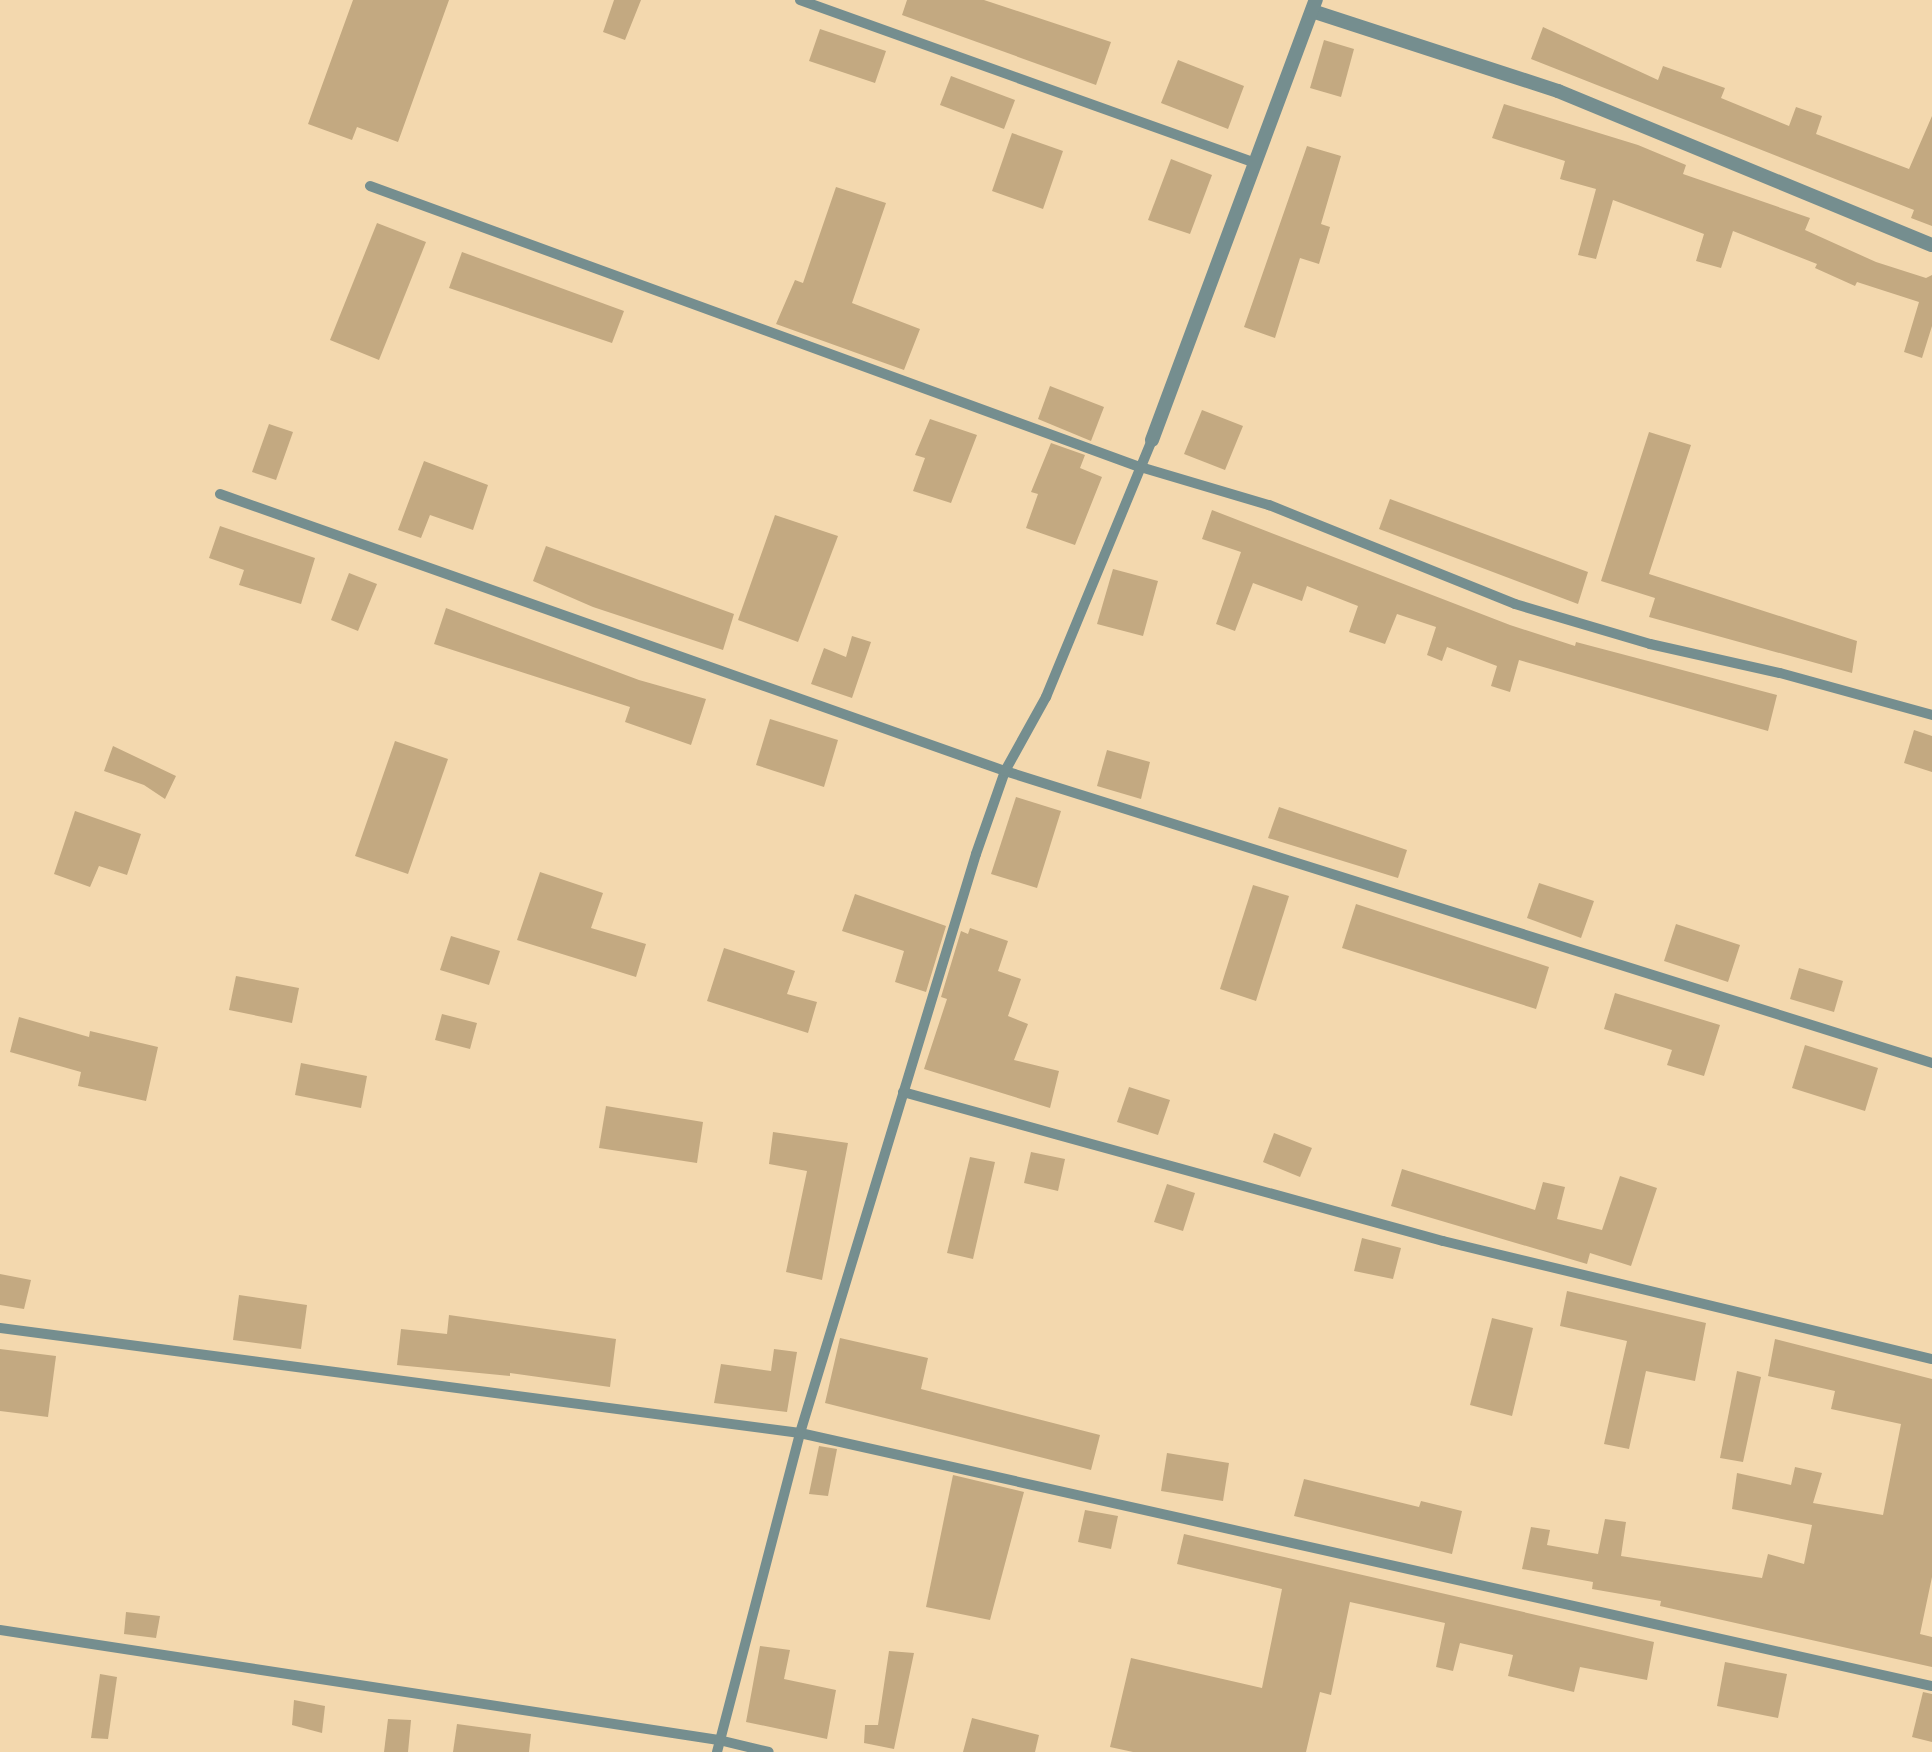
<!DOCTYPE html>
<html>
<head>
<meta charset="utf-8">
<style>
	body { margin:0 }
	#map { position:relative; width:1932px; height:1752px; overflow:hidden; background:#f3d8ae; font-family:Overpass,sans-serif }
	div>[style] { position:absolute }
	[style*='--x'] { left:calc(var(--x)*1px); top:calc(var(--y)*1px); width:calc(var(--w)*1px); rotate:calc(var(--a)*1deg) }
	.building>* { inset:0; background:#c3a981 }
	.lane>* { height:10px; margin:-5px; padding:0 5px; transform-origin:5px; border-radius:5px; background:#758e8f }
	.street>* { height:14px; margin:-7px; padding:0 7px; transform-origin:7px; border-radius:7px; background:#758e8f }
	span { translate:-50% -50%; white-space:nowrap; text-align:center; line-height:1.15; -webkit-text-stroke:5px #fdfdfd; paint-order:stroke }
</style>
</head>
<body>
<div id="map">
	<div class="building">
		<div style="clip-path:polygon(353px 0,449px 0,398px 142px,357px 127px,352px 140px,308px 124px)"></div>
		<div style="clip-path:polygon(614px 0,641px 0,625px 40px,603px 32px)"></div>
		<div style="clip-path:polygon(907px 0,984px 0,1111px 42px,1096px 85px,902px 15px)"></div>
		<div style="clip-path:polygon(1543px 27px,1658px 80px,1663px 66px,1725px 88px,1721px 98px,1789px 126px,1796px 107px,1822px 116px,1816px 134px,1909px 169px,1932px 116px,1932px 226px,1911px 218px,1914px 210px,1531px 59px)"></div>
		<div style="clip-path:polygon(820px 29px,886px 51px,875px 83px,809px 61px)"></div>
		<div style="clip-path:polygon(1324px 40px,1354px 49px,1341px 97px,1310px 88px)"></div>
		<div style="clip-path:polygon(1178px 60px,1244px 86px,1228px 129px,1161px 103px)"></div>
		<div style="clip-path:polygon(951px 76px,1015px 100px,1004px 129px,940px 105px)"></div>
		<div style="clip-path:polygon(1504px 104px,1638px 145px,1686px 165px,1683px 174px,1810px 218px,1805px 230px,1876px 262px,1926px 278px,1932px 275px,1932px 326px,1922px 358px,1904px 352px,1919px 302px,1857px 282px,1855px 286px,1815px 268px,1817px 264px,1733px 231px,1721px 268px,1696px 261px,1704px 234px,1613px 200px,1596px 259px,1578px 255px,1596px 189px,1560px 179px,1565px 161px,1492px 138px)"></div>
		<div style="clip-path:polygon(1012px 133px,1063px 151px,1043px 209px,992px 191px)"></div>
		<div style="clip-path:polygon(1307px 146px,1341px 156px,1321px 224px,1330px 227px,1319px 264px,1300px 258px,1275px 338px,1244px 327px)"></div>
		<div style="clip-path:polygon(1171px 159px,1212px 175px,1190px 234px,1148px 220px)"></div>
		<div style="clip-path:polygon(836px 187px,886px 203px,852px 303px,920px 329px,904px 370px,776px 324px,795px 280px,803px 283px)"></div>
		<div style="clip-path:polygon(377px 223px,426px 242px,379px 360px,330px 340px)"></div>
		<div style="clip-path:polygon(462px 252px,624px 311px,612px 343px,449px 288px)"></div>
		<div style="clip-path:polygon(1050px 386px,1104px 407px,1091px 441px,1038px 419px)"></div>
		<div style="clip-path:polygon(1202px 410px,1243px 426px,1225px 470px,1184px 454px)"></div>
		<div style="clip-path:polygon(930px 419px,977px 435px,951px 503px,913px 491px,925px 458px,915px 455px)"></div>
		<div style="clip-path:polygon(269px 424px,293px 432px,276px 480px,252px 472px)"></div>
		<div style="clip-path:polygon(1649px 432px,1691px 445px,1649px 574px,1857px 641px,1852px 673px,1649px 617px,1655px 598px,1601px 581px)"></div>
		<div style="clip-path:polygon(1051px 443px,1085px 455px,1080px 468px,1102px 477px,1075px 545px,1026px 528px,1038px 494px,1031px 492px)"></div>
		<div style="clip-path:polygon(424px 461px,488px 485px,473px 530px,430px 515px,421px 538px,398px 530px)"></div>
		<div style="clip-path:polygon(1390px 499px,1588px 572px,1578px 604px,1379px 529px)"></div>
		<div style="clip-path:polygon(1212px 510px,1510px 625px,1575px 646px,1576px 642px,1777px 695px,1768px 731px,1519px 660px,1510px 692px,1491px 686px,1497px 666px,1447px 647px,1442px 661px,1427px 655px,1436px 627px,1397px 614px,1385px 644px,1349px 632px,1358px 606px,1307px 586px,1302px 601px,1253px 583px,1235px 631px,1216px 624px,1241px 552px,1202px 539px)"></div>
		<div style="clip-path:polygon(775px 515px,838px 536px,798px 642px,738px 620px)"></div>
		<div style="clip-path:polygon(220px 526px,315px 558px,301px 604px,239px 585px,244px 570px,209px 558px)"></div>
		<div style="clip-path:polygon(546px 546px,734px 614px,723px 650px,593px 607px,533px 581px)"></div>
		<div style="clip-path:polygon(1113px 569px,1158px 581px,1143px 636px,1097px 624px)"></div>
		<div style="clip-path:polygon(349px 573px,377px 584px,358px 631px,331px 620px)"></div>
		<div style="clip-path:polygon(446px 608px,639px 680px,706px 699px,691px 745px,625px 722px,630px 707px,434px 644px)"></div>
		<div style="clip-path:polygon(852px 636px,871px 642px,852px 698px,811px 684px,824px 648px,846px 657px)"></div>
		<div style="clip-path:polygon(770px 719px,838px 740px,824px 787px,756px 765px)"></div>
		<div style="clip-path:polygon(1914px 730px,1932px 736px,1932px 772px,1904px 763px)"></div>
		<div style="clip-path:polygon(395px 741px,448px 759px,408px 874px,355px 856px)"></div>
		<div style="clip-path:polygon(113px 746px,176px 776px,165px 799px,144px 785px,104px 771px)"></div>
		<div style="clip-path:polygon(1107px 750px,1150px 762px,1141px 799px,1097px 786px)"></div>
		<div style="clip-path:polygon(1016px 797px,1061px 811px,1037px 888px,991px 874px)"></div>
		<div style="clip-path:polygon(1279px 807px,1407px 850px,1398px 878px,1268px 838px)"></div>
		<div style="clip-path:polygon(75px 811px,141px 834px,127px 875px,99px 866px,90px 887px,54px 874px)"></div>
		<div style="clip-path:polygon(540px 872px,603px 893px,591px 928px,646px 944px,636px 977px,517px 940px)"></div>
		<div style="clip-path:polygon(1539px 883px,1594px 901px,1581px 938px,1527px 918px)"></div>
		<div style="clip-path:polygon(1253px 885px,1289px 896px,1256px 1001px,1220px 989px)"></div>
		<div style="clip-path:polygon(855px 894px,946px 926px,926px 992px,895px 982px,904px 951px,842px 931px)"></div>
		<div style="clip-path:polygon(1356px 904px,1549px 967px,1536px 1009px,1342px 948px)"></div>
		<div style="clip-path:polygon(1676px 924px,1740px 945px,1728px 982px,1664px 961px)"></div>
		<div style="clip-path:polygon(970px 928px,1008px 941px,998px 971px,1021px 979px,1008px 1016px,1028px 1024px,1014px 1060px,1059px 1071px,1050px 1108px,924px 1069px,947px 999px,941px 997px,961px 931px,968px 934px)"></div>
		<div style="clip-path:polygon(451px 936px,500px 951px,489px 985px,440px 970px)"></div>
		<div style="clip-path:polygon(724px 948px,795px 971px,787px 994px,817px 1002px,808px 1033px,707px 1001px)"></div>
		<div style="clip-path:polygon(1799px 968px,1843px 981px,1834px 1012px,1790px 999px)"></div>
		<div style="clip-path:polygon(236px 976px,299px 988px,292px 1023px,229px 1010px)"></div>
		<div style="clip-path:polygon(1615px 993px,1720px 1025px,1704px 1076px,1667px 1065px,1672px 1050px,1604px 1029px)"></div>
		<div style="clip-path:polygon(442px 1014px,477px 1023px,470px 1049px,435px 1040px)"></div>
		<div style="clip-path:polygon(19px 1017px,89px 1037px,90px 1031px,158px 1047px,146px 1101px,78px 1086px,81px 1072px,10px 1052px)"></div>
		<div style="clip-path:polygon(1805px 1045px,1878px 1068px,1865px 1111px,1792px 1088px)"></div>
		<div style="clip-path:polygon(301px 1063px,367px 1076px,361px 1108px,295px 1095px)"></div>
		<div style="clip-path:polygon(1129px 1087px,1170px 1100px,1158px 1135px,1117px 1122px)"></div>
		<div style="clip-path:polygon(606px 1106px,703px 1122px,697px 1163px,599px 1148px)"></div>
		<div style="clip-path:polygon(773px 1132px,848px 1143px,822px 1280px,786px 1272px,807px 1171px,769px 1164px)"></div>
		<div style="clip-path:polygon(1274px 1133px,1312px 1148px,1300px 1177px,1263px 1162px)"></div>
		<div style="clip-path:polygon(1031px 1152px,1065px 1159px,1058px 1191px,1024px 1183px)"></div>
		<div style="clip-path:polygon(970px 1157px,995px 1162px,973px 1259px,947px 1253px)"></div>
		<div style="clip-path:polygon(1402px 1169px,1535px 1210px,1543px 1182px,1565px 1187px,1557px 1219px,1602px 1230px,1620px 1176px,1657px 1188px,1631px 1266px,1590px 1253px,1587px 1264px,1391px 1206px)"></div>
		<div style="clip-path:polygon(1167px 1184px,1195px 1193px,1183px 1231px,1154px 1222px)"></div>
		<div style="clip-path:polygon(1362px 1238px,1401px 1248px,1393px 1279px,1354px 1271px)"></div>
		<div style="clip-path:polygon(0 1274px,31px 1280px,24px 1309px,0 1305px)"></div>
		<div style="clip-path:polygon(1567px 1291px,1706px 1323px,1695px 1381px,1646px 1371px,1629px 1449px,1604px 1444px,1627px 1341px,1560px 1326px)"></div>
		<div style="clip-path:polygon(239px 1295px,307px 1305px,301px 1349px,233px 1340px)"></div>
		<div style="clip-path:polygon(449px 1315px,616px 1339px,610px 1387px,510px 1373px,510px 1376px,397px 1365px,401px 1329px,447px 1334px)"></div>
		<div style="clip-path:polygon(1492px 1318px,1533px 1328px,1512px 1416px,1470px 1405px)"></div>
		<div style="clip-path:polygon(840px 1338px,928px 1358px,921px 1389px,1100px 1435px,1091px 1470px,825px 1403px)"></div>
		<div style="clip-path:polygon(1775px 1339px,1932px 1379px,1932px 1577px,1920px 1634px,1932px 1637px,1932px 1667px,1660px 1606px,1661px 1601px,1592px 1589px,1593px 1582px,1522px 1569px,1531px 1527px,1550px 1530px,1547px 1545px,1598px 1554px,1605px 1519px,1626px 1522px,1621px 1556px,1762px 1578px,1768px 1554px,1804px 1564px,1812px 1525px,1732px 1509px,1737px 1473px,1791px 1485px,1795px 1467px,1822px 1473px,1813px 1503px,1883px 1515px,1901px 1424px,1831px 1409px,1835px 1391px,1768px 1376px)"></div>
		<div style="clip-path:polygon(0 1349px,56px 1356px,48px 1417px,0 1411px)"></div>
		<div style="clip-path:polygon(774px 1349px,797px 1352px,787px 1412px,714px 1403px,721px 1364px,771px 1371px)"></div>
		<div style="clip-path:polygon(1737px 1371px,1761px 1377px,1743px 1462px,1720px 1458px)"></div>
		<div style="clip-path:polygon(819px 1446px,837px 1449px,828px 1496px,809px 1494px)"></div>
		<div style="clip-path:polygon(1167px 1453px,1229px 1463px,1223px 1501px,1161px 1491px)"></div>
		<div style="clip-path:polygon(953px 1475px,1024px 1492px,990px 1620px,926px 1607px)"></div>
		<div style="clip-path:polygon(1304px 1479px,1419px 1507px,1421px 1501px,1462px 1511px,1452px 1554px,1294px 1516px)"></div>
		<div style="clip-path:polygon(1085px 1510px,1118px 1516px,1111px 1549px,1078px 1542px)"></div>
		<div style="clip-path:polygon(1184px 1534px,1654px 1642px,1647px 1680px,1580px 1667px,1574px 1692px,1508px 1676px,1513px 1655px,1460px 1643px,1453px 1671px,1436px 1667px,1445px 1623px,1350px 1602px,1331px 1695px,1320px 1692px,1306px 1752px,1133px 1752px,1110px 1747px,1131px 1658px,1262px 1688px,1282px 1589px,1177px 1564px)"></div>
		<div style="clip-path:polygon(126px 1612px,160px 1616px,156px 1638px,124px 1634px)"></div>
		<div style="clip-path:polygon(760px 1646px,790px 1650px,784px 1679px,836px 1690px,827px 1739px,746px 1722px)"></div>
		<div style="clip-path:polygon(889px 1651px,914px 1653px,894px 1749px,864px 1743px,865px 1725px,878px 1725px)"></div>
		<div style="clip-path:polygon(1725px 1662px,1787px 1674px,1778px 1718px,1717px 1706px)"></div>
		<div style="clip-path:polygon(100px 1674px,117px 1677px,108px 1739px,91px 1738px)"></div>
		<div style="clip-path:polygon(1923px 1692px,1932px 1694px,1932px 1742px,1912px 1737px)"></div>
		<div style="clip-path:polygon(294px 1700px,325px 1706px,322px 1733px,292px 1725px)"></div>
		<div style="clip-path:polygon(972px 1718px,1039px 1735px,1035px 1752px,963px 1752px)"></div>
		<div style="clip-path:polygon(388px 1719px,411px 1720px,408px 1752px,384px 1752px)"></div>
		<div style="clip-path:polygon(457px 1724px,531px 1734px,529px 1752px,453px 1752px)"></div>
	</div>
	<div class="lane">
		<div style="--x:800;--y:0;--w:483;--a:19.7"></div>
		<div style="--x:370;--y:186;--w:817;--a:20.06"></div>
		<div style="--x:1137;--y:466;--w:138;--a:16.5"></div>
		<div style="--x:1269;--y:505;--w:265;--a:21.9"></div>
		<div style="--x:1515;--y:604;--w:141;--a:16.5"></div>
		<div style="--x:1650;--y:644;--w:133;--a:12.6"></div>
		<div style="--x:1780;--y:673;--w:158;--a:15.4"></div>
		<div style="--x:220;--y:494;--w:832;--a:19.44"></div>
		<div style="--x:1005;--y:771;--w:972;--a:17.48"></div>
		<div style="--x:903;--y:1092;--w:560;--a:15.43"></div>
		<div style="--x:1443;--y:1241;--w:503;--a:13.57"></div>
		<div style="--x:0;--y:1328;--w:807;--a:7.48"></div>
		<div style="--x:800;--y:1433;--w:1160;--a:12.6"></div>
		<div style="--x:0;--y:1630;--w:727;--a:8.7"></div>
		<div style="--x:719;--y:1740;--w:51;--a:13.5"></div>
		<div style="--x:717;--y:1752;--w:330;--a:-75.4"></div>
		<div style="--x:800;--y:1433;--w:605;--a:-73.09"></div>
		<div style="--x:976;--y:854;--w:88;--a:-70.7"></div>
		<div style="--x:1005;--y:771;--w:85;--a:-61"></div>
		<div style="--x:1046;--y:697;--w:278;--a:-67.6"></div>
	</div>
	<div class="street">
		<div style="--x:1312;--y:11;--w:259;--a:18"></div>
		<div style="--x:1558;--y:91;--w:404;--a:22.4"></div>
		<div style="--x:1152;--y:440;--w:470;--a:-69.6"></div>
	</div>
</div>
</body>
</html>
